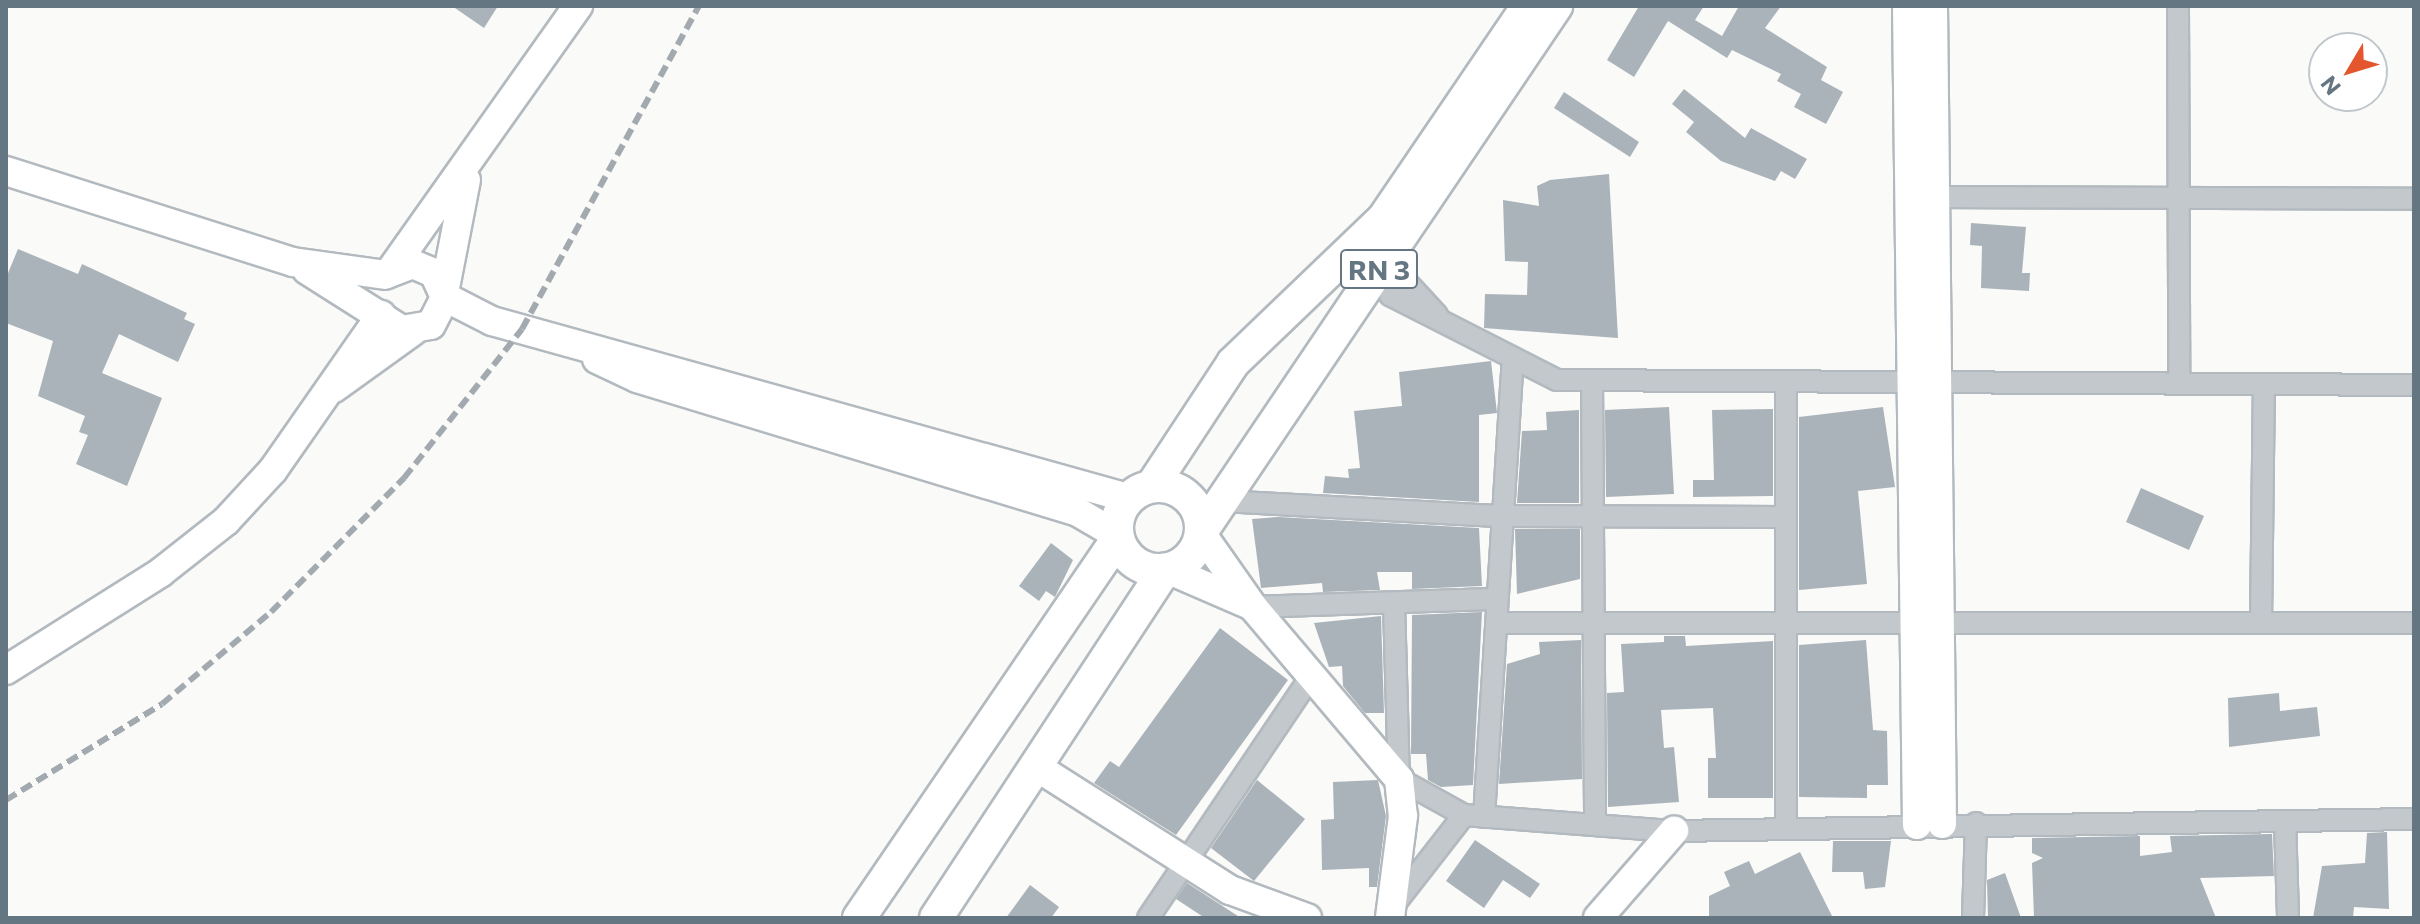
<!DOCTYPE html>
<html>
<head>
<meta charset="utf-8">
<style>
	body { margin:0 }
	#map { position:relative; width:2420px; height:924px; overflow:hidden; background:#fafaf8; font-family:Commissioner,sans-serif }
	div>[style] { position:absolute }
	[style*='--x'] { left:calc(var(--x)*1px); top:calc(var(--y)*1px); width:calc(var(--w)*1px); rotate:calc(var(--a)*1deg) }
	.building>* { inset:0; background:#aab3b9 }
	.roads { filter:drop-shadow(2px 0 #b3babf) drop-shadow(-2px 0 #b3babf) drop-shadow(0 2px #b3babf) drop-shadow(0 -2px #b3babf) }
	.street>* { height:20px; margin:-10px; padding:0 10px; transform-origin:10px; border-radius:10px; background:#c3c8cc }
	.secondary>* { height:28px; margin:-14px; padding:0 14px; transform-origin:14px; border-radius:14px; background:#fff }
	.primary>* { height:32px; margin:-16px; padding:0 16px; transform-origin:16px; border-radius:16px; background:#fff }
	.primary>.ring { margin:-16px; padding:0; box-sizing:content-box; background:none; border:32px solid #fff; border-radius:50% }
	.rail>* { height:6px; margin-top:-3px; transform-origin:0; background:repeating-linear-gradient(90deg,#a2aab0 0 12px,transparent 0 18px) }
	span { translate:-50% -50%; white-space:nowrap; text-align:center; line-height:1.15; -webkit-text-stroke:8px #fff; paint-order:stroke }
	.shield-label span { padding:2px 6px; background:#fff; border:2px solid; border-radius:6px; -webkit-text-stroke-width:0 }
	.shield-label { font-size:28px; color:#657683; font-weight:700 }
	.frame { position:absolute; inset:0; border:8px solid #657683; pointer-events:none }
	.north { position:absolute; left:2308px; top:32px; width:80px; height:80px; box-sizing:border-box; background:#fff; border:2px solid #c1c8cd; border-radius:50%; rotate:232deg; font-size:22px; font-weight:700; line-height:32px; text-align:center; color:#657683 }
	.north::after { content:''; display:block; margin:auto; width:28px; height:36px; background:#e4572e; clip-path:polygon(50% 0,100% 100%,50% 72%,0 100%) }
</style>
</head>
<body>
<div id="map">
	<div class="building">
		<div style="clip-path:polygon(452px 6px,498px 6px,484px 28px)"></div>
		<div style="clip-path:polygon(1639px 6px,1704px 6px,1695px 20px,1722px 36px,1739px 6px,1781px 6px,1765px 28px,1827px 67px,1821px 80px,1843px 92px,1826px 124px,1794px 107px,1801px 94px,1777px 81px,1781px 74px,1732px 50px,1727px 58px,1668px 21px,1634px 77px,1607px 60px)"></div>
		<div style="clip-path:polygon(1684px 89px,1745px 138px,1751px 128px,1807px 159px,1795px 179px,1781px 171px,1775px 181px,1721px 161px,1686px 132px,1694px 122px,1672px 104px)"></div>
		<div style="clip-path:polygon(1564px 92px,1639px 142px,1630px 157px,1554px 108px)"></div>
		<div style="clip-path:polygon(1609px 174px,1618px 338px,1484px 328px,1485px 294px,1527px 295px,1528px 262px,1505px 261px,1503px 200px,1539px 206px,1537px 186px,1550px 180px)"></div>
		<div style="clip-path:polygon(1971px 223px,2026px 227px,2022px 273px,2030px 273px,2029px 291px,1981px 288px,1982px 246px,1970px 245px)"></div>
		<div style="clip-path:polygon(18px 249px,78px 274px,82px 264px,187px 313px,184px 319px,195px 324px,178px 362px,119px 334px,102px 373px,162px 398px,127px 486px,76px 464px,88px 435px,79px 432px,85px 416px,38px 396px,53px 341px,6px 323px,6px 278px)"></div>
		<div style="clip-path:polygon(1491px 361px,1497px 413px,1479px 415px,1479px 502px,1323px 493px,1325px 476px,1349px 478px,1348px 469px,1360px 468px,1354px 411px,1402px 406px,1399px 372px)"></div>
		<div style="clip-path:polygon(1669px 407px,1674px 494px,1606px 497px,1605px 410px)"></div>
		<div style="clip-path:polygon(1883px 407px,1895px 487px,1858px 491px,1867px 584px,1799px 590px,1799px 417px)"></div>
		<div style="clip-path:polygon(1773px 409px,1773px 496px,1693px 497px,1693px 480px,1714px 480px,1712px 410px)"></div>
		<div style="clip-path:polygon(1579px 410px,1579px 503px,1517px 503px,1522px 431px,1547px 430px,1546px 412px)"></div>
		<div style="clip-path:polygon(2141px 488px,2204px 516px,2189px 550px,2126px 522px)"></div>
		<div style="clip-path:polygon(1278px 517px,1479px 528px,1482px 586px,1412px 589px,1412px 572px,1377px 572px,1380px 590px,1323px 592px,1322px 583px,1261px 588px,1252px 519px)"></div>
		<div style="clip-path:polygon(1515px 529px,1580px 529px,1580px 579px,1517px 594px)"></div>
		<div style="clip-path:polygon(1051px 543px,1073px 560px,1055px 597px,1046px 591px,1039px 601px,1019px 586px)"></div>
		<div style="clip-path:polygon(1482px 612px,1473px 785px,1441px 787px,1428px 780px,1426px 754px,1411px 754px,1412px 615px)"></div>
		<div style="clip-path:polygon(1381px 616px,1384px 713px,1365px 713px,1343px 686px,1342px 666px,1329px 667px,1314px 623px)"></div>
		<div style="clip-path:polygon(1220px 628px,1288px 680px,1176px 835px,1094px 783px,1110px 761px,1119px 767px)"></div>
		<div style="clip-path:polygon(1664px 636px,1685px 636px,1686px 646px,1773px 641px,1773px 798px,1708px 798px,1708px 758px,1716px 758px,1713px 708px,1661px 710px,1664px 748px,1674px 747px,1679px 802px,1608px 807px,1607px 693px,1624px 692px,1621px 644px,1664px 642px)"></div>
		<div style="clip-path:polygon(1581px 640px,1582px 779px,1499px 784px,1507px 664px,1540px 654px,1539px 642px)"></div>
		<div style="clip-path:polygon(1866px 640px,1873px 730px,1887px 731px,1888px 785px,1867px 785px,1867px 798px,1799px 797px,1799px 645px)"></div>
		<div style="clip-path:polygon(2279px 693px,2280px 711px,2317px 707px,2320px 736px,2229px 747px,2228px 698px)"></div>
		<div style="clip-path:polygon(1257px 780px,1305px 819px,1254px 881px,1211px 848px)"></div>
		<div style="clip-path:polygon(1378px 780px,1386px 816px,1377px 887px,1369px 887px,1369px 868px,1322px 870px,1321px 820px,1334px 819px,1333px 782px)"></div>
		<div style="clip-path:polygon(2387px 832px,2389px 909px,2354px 907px,2353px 918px,2313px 918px,2322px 866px,2365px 863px,2367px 833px)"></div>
		<div style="clip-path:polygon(2272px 834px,2274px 876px,2200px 878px,2216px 918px,2034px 918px,2032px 863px,2043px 858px,2032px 853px,2032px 838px,2140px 836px,2140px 856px,2172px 852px,2170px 836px)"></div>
		<div style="clip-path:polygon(1475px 840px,1540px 884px,1530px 898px,1503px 880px,1484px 908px,1446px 881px)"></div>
		<div style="clip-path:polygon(1833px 841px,1891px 841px,1885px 887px,1865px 889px,1863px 872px,1832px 872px)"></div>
		<div style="clip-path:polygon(1800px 852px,1833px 918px,1709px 918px,1709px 896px,1730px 886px,1724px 872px,1749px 861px,1755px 874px)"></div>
		<div style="clip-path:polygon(2005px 873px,2021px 918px,1988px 918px,1987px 880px)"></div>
		<div style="clip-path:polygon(1187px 883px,1241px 918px,1205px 918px,1176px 899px)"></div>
		<div style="clip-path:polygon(1030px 885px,1059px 907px,1051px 918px,1006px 918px)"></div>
	</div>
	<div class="roads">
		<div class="street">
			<div style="--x:2178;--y:6;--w:378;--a:89.8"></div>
			<div style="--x:1936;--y:197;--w:478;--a:0.2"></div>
			<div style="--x:1437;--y:315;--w:53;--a:-132.7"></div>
			<div style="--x:1401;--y:276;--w:24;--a:-173"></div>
			<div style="--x:1377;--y:273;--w:26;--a:59"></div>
			<div style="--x:1390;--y:295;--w:187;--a:27"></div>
			<div style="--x:1557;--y:380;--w:857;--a:0.33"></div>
			<div style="--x:1592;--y:381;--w:444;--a:89.6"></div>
			<div style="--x:1222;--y:501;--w:280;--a:3.1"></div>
			<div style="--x:1502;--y:516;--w:281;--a:0.2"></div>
			<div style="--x:1394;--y:603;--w:176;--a:88.4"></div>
			<div style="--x:1399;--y:779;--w:74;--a:29"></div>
			<div style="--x:1464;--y:815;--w:211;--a:4.4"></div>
			<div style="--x:1674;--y:831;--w:740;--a:-0.93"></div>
			<div style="--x:1253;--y:607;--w:244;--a:-1.9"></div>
			<div style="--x:1496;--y:623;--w:918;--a:0"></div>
			<div style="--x:2261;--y:623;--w:238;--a:-89.3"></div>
			<div style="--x:1484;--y:817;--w:457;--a:-86.4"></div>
			<div style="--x:2285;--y:821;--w:97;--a:88.2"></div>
			<div style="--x:1786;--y:829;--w:447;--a:-90"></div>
			<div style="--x:1397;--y:901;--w:109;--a:-52.1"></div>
			<div style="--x:1148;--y:918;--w:292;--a:-56"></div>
			<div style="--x:1973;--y:918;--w:95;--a:-88.2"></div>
		</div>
		<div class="secondary">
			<div style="--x:1907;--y:6;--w:819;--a:89.3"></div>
			<div style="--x:1933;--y:6;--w:818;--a:89.37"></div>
			<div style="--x:6;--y:171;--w:301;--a:17.6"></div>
			<div style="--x:293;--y:262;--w:93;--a:8"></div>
			<div style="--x:307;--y:270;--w:112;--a:32.3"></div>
			<div style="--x:402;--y:330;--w:29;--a:-10"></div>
			<div style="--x:431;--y:325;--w:31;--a:-63"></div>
			<div style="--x:445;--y:297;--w:26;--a:-115"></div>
			<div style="--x:434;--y:273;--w:23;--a:-157"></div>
			<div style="--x:413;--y:264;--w:28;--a:159"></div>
			<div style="--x:391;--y:270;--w:324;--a:-54.7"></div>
			<div style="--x:444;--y:293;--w:115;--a:-79"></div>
			<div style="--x:445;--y:297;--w:53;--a:27.1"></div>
			<div style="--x:492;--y:321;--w:660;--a:15.55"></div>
			<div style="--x:597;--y:359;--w:44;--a:25.4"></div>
			<div style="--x:637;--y:378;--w:459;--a:16.9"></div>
			<div style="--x:1076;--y:511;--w:48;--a:30.3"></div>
			<div style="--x:334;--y:388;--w:97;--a:-35.8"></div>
			<div style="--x:1201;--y:533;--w:90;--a:54.9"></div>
			<div style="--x:1253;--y:607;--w:226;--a:49.7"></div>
			<div style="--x:1399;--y:779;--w:37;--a:84"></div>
			<div style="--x:1403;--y:816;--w:103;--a:97.3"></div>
			<div style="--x:1169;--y:570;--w:90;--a:23.4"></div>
			<div style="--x:6;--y:670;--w:182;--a:-32.2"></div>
			<div style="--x:160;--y:573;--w:84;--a:-38.2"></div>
			<div style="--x:226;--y:521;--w:69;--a:-47.3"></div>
			<div style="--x:273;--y:470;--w:189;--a:-55.1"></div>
			<div style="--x:1040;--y:769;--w:225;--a:32.5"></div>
			<div style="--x:1230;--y:890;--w:82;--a:20"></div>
			<div style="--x:1598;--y:918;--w:116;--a:-48.9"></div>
		</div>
		<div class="primary">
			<div class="ring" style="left:1117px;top:486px;width:52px;height:52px"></div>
			<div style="--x:1152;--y:486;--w:147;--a:-56.6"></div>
			<div style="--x:1233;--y:363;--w:209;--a:-43.8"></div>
			<div style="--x:1384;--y:218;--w:256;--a:-55.8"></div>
			<div style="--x:1201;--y:532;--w:635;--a:-55.98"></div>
			<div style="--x:859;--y:918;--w:459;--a:-55.7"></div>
			<div style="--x:936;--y:918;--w:417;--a:-56.7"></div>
		</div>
	</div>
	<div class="rail">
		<div style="--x:6;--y:800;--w:183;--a:-31.6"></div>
		<div style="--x:162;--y:704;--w:143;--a:-40.2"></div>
		<div style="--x:271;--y:612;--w:189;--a:-45.2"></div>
		<div style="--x:404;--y:478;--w:190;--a:-51.6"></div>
		<div style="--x:522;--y:329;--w:368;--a:-61.3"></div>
	</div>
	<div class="shield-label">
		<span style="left:1379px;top:269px">RN 3</span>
	</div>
	<div class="frame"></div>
	<div class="north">N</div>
</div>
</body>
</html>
